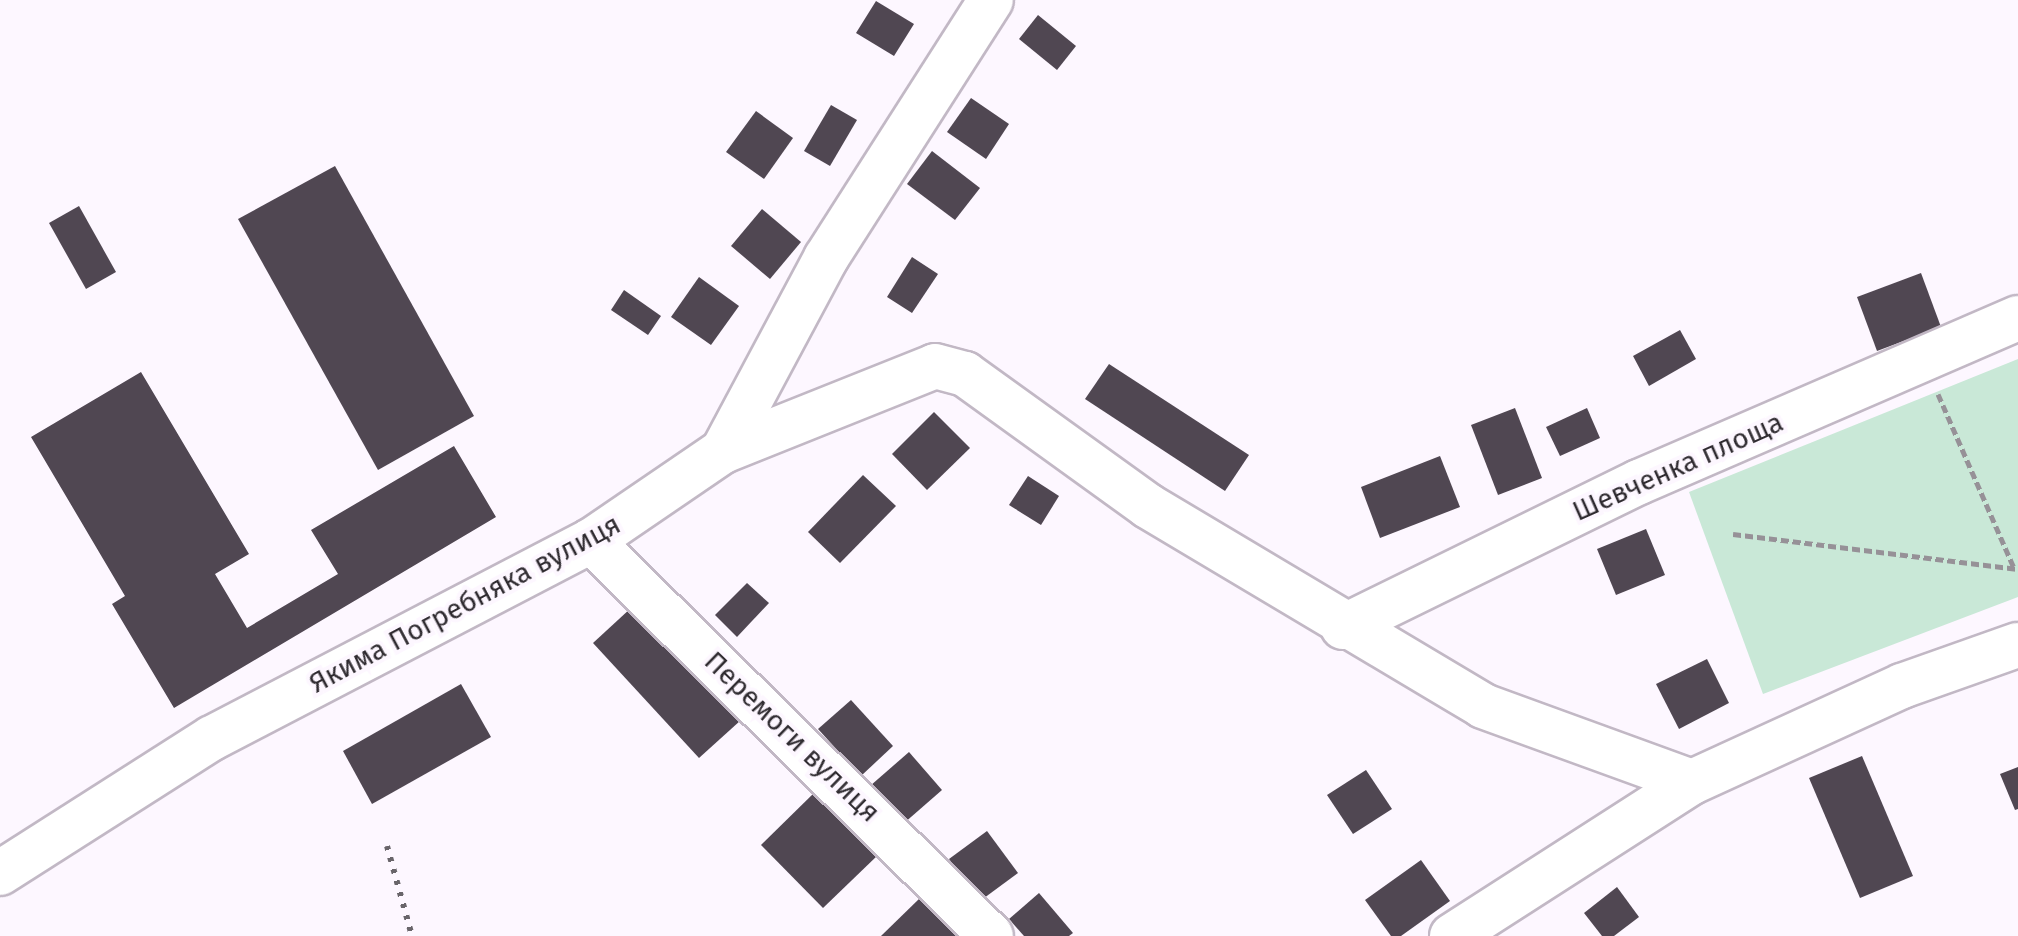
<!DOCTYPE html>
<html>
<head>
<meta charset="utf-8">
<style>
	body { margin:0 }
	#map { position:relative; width:2018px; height:936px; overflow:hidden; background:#fdf7ff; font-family:"Fira Sans",sans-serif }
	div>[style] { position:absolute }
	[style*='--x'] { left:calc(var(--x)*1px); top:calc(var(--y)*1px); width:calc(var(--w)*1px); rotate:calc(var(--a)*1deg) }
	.green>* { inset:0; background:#c9e8d7 }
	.building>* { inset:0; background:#504752 }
	.path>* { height:5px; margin-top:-2.5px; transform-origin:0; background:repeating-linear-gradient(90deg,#969197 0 8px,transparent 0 12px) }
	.roads { filter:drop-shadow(2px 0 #c2b8c5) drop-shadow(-2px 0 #c2b8c5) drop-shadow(0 2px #c2b8c5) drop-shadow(0 -2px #c2b8c5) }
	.minor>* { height:44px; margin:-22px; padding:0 22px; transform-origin:22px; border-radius:22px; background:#fff }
	.rail>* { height:6px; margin-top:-3px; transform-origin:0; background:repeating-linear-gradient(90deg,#69656a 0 4px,transparent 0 12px) }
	span { translate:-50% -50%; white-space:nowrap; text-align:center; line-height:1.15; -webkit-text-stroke:8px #fdf7ff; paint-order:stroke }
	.street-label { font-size:28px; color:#2f2b30 }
</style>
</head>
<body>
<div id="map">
	<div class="green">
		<div style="clip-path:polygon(2018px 359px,2018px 597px,1763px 694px,1689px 492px)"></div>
	</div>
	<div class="building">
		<div style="clip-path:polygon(876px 1px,914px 24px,894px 56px,856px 33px)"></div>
		<div style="clip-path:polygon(1038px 15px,1076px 46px,1057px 70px,1019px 39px)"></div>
		<div style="clip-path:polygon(971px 98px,1009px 124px,986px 159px,947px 132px)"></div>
		<div style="clip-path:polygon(831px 105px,857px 120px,830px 166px,804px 151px)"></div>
		<div style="clip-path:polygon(756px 111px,793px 138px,764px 179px,726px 152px)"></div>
		<div style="clip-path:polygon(932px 151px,980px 188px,955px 220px,907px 184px)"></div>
		<div style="clip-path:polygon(335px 166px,474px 416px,378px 470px,238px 219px)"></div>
		<div style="clip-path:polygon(79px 206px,116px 272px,86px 289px,49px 223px)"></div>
		<div style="clip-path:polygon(762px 209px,801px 242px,770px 279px,731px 246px)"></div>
		<div style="clip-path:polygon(912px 257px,938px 274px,912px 313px,887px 297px)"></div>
		<div style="clip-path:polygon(1921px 273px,1941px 327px,1877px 351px,1857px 297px)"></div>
		<div style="clip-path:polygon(699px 277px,739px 306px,711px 345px,671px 317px)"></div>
		<div style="clip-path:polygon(624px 290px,661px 316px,648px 335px,611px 310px)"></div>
		<div style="clip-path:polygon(1680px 330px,1696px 359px,1649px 386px,1633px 356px)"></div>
		<div style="clip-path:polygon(1109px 364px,1249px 455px,1225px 491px,1085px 399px)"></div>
		<div style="clip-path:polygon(141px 372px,249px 554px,215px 574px,247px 628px,338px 574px,311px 530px,454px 446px,496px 517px,174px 708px,112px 604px,125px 596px,31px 437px)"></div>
		<div style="clip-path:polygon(1515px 408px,1542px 478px,1498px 495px,1471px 425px)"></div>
		<div style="clip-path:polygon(1587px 408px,1600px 438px,1560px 456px,1546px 427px)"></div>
		<div style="clip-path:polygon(934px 412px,970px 448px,927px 490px,892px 454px)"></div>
		<div style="clip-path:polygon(1440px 456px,1460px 507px,1380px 538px,1361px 487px)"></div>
		<div style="clip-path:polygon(863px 475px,896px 506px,840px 563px,808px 532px)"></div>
		<div style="clip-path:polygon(1028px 476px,1059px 496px,1041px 525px,1009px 505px)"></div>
		<div style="clip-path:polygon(1646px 529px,1665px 575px,1616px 595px,1597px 549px)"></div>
		<div style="clip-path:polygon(747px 583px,769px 603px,737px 637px,715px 615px)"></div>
		<div style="clip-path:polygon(644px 596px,751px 711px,699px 758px,593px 643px)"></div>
		<div style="clip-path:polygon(1707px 659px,1729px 703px,1679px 729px,1656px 684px)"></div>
		<div style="clip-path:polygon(461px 684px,491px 737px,372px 804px,343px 751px)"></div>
		<div style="clip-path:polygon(851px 700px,893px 746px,861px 776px,818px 729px)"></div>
		<div style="clip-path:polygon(909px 752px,942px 790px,903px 824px,870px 786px)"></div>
		<div style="clip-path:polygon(1862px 756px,1913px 876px,1860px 898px,1809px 778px)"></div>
		<div style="clip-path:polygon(2018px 767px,2018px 809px,2015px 810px,2000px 774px)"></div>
		<div style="clip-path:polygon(1366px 770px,1392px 809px,1353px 834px,1327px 795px)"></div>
		<div style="clip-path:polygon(816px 791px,878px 855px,823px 908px,761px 845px)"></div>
		<div style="clip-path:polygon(987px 831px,1018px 873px,980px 901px,949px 859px)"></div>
		<div style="clip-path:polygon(1421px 860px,1450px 901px,1401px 936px,1391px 936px,1365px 900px)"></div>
		<div style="clip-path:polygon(1617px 887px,1639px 917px,1614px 936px,1602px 936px,1584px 913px)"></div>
		<div style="clip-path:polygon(1039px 893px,1073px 933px,1069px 936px,1024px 936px,1009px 919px)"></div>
		<div style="clip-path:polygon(920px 898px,957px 936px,881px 936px)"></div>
	</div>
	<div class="path">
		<div style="--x:1938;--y:394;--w:190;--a:66.4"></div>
		<div style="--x:1733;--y:534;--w:287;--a:7"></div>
	</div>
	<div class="roads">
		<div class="minor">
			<div style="--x:723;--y:451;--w:228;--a:-21.8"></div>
			<div style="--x:935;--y:366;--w:31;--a:15"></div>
			<div style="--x:965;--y:374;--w:226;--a:35.8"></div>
			<div style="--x:1148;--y:506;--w:390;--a:30.8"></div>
			<div style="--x:1483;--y:706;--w:222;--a:20"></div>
			<div style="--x:591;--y:541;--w:562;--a:44.64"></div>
			<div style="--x:1343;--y:627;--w:330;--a:-26.1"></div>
			<div style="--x:1639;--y:482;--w:413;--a:-23.4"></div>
			<div style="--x:0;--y:873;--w:251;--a:-32.5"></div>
			<div style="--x:212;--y:738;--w:427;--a:-27.5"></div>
			<div style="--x:591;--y:541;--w:160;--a:-34.3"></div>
			<div style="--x:723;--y:451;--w:219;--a:-61.9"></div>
			<div style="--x:826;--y:258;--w:306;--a:-57.4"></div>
			<div style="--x:1452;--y:936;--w:285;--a:-32.7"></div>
			<div style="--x:1692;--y:782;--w:231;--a:-24.6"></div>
			<div style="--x:1902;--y:686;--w:123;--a:-19.5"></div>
		</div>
	</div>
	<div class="rail">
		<div style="--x:387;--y:846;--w:93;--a:74.5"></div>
	</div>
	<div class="street-label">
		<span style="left:1678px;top:467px;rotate:-24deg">Шевченка площа</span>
		<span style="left:465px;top:604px;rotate:-28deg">Якима Погребняка вулиця</span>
		<span style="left:792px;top:737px;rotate:44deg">Перемоги вулиця</span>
	</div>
</div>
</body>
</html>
